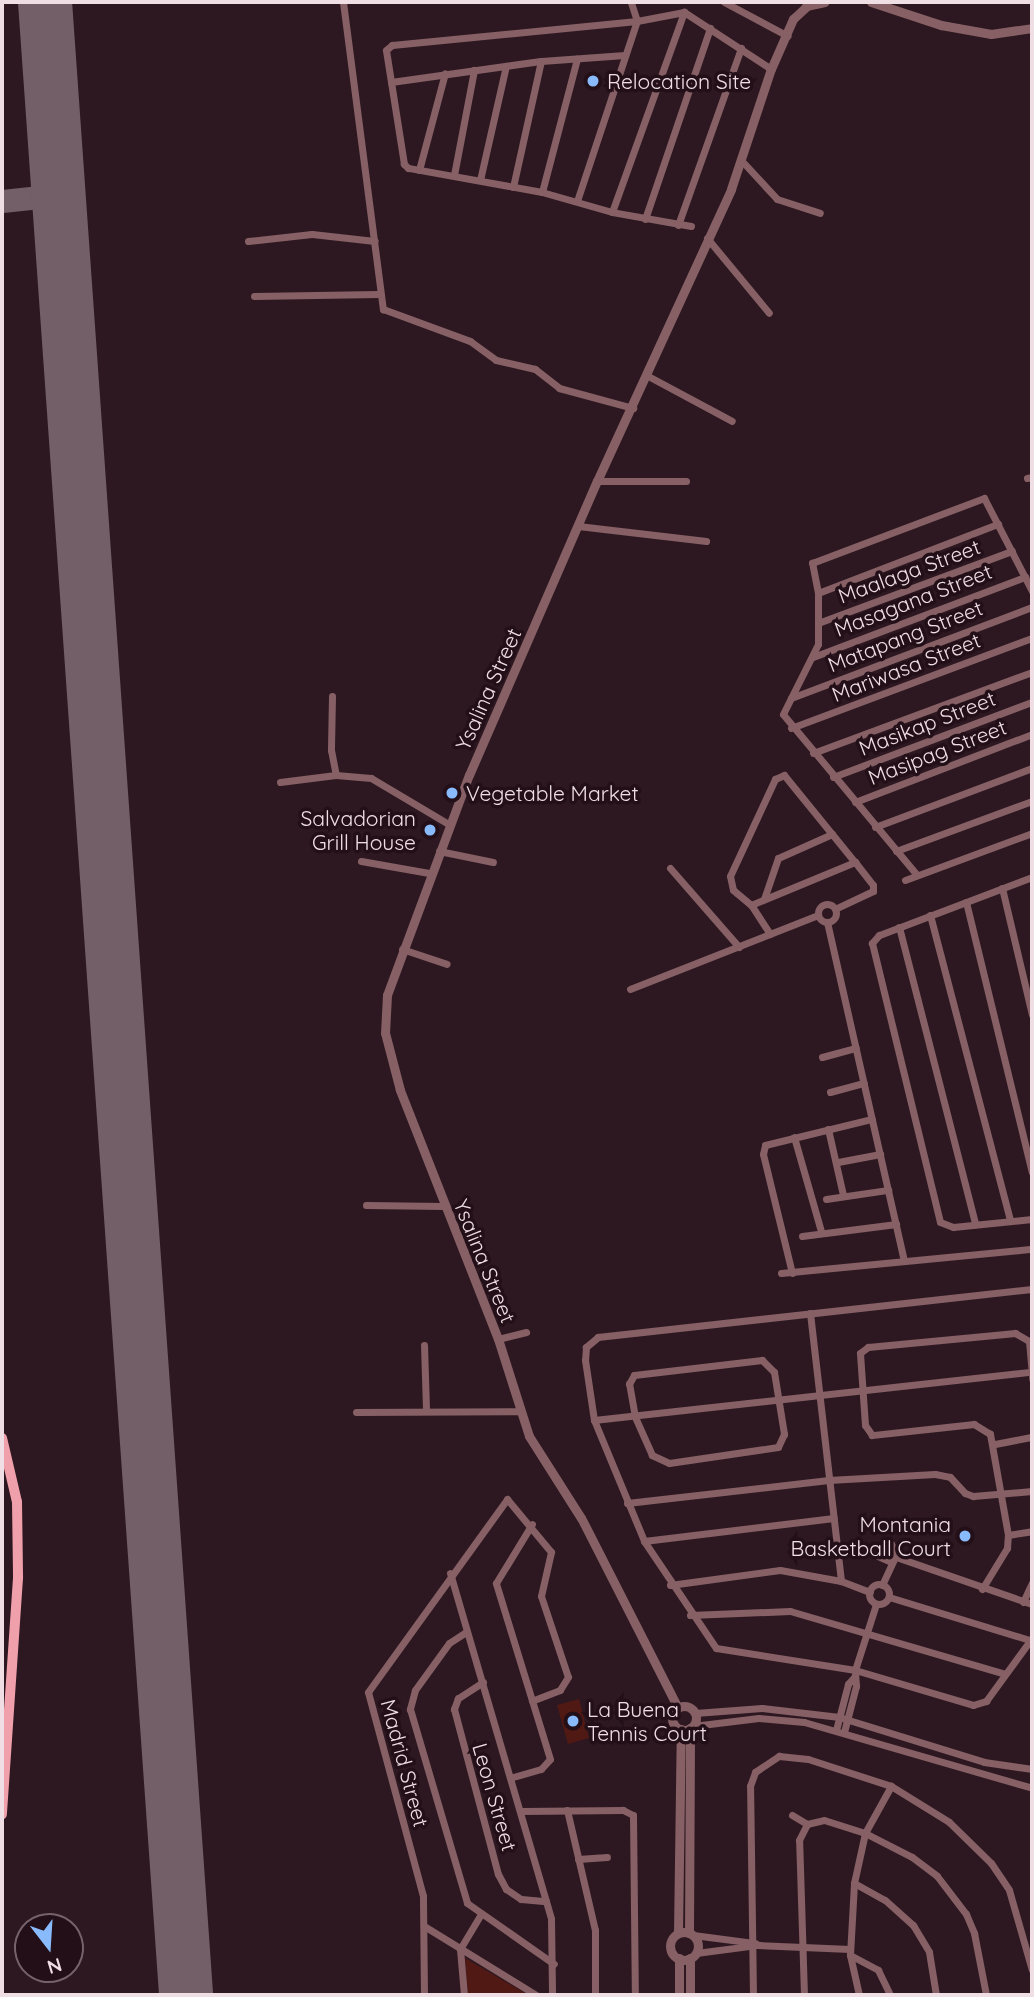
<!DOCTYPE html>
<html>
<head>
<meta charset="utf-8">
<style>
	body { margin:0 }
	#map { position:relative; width:1034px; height:1997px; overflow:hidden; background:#2d1821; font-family:Quicksand,sans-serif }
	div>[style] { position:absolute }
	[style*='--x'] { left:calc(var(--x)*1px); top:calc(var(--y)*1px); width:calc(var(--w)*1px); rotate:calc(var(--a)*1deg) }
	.green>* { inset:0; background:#511913 }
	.taxiway>* { height:23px; margin:-11.5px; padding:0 11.5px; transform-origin:11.5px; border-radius:11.5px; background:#725f67 }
	.runway>* { height:54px; margin:-27px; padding:0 27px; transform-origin:27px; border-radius:27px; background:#725f67 }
	.minor>* { height:7px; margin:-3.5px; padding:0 3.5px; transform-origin:3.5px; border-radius:3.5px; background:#866065 }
	.minor>.ring { margin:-3.5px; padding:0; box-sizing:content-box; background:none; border:7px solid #866065; border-radius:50% }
	.tertiary>* { height:9px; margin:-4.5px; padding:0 4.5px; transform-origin:4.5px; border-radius:4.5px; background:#866065 }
	.tertiary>.ring { margin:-4.5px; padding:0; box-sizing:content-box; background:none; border:9px solid #866065; border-radius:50% }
	.primary>* { height:10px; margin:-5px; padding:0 5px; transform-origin:5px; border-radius:5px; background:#efa0ab }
	.dots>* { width:19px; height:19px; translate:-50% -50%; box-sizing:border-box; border:4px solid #230f18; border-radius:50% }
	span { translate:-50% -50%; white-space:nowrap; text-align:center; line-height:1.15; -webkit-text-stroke:7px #230f18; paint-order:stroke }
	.poi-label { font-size:21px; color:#efdfe5 }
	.left { translate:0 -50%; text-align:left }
	.right { translate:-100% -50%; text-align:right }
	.street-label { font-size:21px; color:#efdfe5 }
	.frame { position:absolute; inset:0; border:4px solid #efdfe5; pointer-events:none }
	.north { position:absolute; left:14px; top:1913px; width:70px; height:70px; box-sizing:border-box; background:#230f18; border:2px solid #75626a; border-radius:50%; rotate:163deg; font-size:19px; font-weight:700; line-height:28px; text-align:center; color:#efdfe5 }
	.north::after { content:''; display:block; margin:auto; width:24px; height:32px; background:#89bafc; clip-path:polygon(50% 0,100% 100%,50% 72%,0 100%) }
</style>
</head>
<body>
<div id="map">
	<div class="green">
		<div style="clip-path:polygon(579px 1699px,589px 1738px,568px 1744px,557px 1705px)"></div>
		<div style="clip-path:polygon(465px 1958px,528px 1995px,468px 1995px)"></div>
	</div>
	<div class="taxiway">
		<div style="--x:2;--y:201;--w:57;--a:-6"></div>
	</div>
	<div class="runway">
		<div style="--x:45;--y:2;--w:1998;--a:85.95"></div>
	</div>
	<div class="minor">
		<div style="--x:343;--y:2;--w:310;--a:82.6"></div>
		<div style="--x:383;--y:309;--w:93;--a:20.2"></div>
		<div style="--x:470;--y:341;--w:32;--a:36"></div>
		<div style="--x:496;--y:360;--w:40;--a:13"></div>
		<div style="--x:535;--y:369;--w:31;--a:38"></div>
		<div style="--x:559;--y:388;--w:77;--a:15.1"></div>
		<div style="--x:724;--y:2;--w:72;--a:28"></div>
		<div style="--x:391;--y:82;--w:151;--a:-8"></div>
		<div style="--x:541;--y:61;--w:84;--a:-4.1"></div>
		<div style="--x:741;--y:160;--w:53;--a:47.3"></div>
		<div style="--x:777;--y:199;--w:45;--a:18"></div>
		<div style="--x:419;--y:170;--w:100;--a:-75"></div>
		<div style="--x:454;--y:175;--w:107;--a:-79.2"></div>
		<div style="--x:480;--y:180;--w:117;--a:-77.2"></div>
		<div style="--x:513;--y:187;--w:129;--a:-77.5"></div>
		<div style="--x:542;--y:192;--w:138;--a:-75.3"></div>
		<div style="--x:577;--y:201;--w:190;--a:-71.6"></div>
		<div style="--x:637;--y:21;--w:20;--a:-108"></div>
		<div style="--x:612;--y:212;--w:213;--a:-70.2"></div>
		<div style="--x:645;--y:219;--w:202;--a:-71.2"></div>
		<div style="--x:678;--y:225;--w:188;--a:-70.4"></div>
		<div style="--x:691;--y:226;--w:80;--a:-170"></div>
		<div style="--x:612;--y:212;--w:73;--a:-164.1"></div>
		<div style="--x:542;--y:192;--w:136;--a:-169.8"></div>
		<div style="--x:408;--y:168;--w:6;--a:-135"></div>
		<div style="--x:404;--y:164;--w:115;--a:-99"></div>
		<div style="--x:386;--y:50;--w:8;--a:-40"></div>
		<div style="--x:392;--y:45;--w:246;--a:-5.6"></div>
		<div style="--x:637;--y:21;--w:48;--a:-10.8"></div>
		<div style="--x:684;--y:12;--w:104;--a:33.2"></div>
		<div style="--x:707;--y:238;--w:97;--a:50.4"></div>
		<div style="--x:248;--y:241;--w:64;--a:-6.2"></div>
		<div style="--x:312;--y:234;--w:63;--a:6.3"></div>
		<div style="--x:254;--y:296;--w:124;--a:-0.9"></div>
		<div style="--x:648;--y:376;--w:95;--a:28.2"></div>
		<div style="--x:1027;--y:478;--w:5;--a:-11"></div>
		<div style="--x:597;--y:481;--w:89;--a:0"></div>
		<div style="--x:578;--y:526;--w:129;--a:6.7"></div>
		<div style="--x:818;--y:593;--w:193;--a:-21"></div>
		<div style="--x:818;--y:623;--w:207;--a:-20.4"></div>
		<div style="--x:813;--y:657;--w:227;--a:-20.7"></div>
		<div style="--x:332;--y:696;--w:54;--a:91.1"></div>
		<div style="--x:331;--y:750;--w:25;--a:79"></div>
		<div style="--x:791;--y:698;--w:258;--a:-20.7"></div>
		<div style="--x:791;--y:728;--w:257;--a:-20.5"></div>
		<div style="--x:813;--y:753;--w:233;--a:-20.3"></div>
		<div style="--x:833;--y:777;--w:213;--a:-20.7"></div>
		<div style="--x:280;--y:782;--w:56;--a:-7.1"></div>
		<div style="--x:336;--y:775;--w:35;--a:5"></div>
		<div style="--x:371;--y:778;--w:92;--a:30.7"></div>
		<div style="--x:855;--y:802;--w:190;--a:-21"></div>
		<div style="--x:875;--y:827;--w:168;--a:-20.6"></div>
		<div style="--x:832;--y:834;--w:36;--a:51"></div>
		<div style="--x:439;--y:851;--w:55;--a:11.5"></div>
		<div style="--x:896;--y:851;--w:145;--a:-20.2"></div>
		<div style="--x:361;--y:861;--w:69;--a:10"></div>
		<div style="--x:670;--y:868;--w:105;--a:48.9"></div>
		<div style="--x:917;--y:875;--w:209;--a:-129.8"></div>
		<div style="--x:783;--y:714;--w:78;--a:-63.4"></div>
		<div style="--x:818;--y:644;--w:51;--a:-90"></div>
		<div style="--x:818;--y:593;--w:31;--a:-101"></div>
		<div style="--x:812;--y:563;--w:184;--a:-20.7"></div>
		<div style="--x:984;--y:498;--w:105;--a:62.7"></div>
		<div style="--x:1032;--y:877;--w:164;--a:159.2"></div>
		<div style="--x:879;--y:935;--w:11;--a:131"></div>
		<div style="--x:872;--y:943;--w:287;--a:76.3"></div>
		<div style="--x:940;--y:1222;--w:14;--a:21"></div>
		<div style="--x:953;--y:1227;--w:79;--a:-5.8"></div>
		<div style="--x:905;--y:880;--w:135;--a:-20.3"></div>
		<div style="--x:1002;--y:888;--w:130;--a:76.7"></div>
		<div style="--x:966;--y:902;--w:278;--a:76.3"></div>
		<div class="ring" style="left:818px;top:904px;width:11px;height:11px"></div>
		<div style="--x:751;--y:905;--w:23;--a:-140"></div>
		<div style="--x:733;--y:890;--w:14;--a:-102"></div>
		<div style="--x:730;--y:876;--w:107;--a:-65.1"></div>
		<div style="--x:775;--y:779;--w:10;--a:-24"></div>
		<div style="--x:784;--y:775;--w:76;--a:50.9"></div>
		<div style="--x:832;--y:834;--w:59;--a:156"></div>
		<div style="--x:778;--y:858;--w:43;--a:108.9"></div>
		<div style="--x:930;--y:915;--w:315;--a:75.3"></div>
		<div style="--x:827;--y:922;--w:347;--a:77.2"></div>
		<div style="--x:899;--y:927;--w:307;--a:75.6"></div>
		<div style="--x:770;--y:934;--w:35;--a:-123"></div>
		<div style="--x:751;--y:905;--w:113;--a:-22.5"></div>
		<div style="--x:855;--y:862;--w:29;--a:52"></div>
		<div style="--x:873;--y:885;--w:6;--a:90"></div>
		<div style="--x:873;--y:891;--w:42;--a:154.7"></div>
		<div style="--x:402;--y:949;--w:47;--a:18.4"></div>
		<div style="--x:630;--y:989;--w:202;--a:-21.5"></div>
		<div style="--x:822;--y:1057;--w:35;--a:-15"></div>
		<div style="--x:830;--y:1092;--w:35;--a:-15"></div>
		<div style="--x:828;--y:1129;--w:68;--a:77.2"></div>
		<div style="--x:794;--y:1137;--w:98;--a:74"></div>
		<div style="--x:838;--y:1162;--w:43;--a:-10.8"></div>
		<div style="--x:826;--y:1199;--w:63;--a:-8.3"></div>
		<div style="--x:366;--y:1205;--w:77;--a:0.7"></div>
		<div style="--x:802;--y:1236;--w:95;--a:-7.3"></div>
		<div style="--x:781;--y:1273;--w:252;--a:-5.5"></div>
		<div style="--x:792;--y:1273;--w:122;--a:-103.7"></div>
		<div style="--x:763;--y:1154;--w:9;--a:-77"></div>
		<div style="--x:765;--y:1145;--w:110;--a:-13.7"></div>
		<div style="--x:1032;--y:1289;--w:437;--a:173.7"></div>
		<div style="--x:598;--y:1337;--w:16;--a:140"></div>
		<div style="--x:586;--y:1347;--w:13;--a:94"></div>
		<div style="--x:585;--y:1360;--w:61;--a:81.5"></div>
		<div style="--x:594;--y:1420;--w:131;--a:67.5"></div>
		<div style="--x:644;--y:1541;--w:129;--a:56.1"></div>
		<div style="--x:716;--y:1648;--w:141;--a:9"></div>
		<div style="--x:855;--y:1670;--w:123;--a:16.5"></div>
		<div style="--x:973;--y:1705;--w:14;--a:-17"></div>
		<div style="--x:986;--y:1701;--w:78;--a:-53.9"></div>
		<div style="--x:810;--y:1313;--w:270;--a:83.4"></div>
		<div style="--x:498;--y:1339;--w:29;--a:-14"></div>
		<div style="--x:424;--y:1345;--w:65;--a:88.2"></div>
		<div style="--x:762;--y:1360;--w:17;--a:45"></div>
		<div style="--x:774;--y:1372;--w:63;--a:80.8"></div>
		<div style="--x:784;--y:1434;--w:14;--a:115"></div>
		<div style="--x:778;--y:1447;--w:110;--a:171.6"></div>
		<div style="--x:669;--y:1463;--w:19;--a:-155"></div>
		<div style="--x:652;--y:1455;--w:42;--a:-114.1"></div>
		<div style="--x:635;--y:1417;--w:34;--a:-100"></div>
		<div style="--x:629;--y:1384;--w:10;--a:-61"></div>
		<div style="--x:634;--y:1375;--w:129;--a:-6.7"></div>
		<div style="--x:356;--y:1412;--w:164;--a:-0.3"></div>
		<div style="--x:594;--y:1420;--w:441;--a:-6.3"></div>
		<div style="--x:995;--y:1444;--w:38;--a:-11"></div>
		<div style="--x:627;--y:1503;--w:203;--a:-6.5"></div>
		<div style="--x:829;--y:1480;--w:106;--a:-3.2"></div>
		<div style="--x:935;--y:1474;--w:15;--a:11"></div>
		<div style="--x:950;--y:1477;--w:22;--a:47"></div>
		<div style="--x:965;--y:1493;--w:9;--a:21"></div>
		<div style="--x:973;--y:1496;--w:59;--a:-4.8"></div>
		<div style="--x:1008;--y:1535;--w:24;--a:-9"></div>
		<div style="--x:644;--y:1541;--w:191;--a:-6.9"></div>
		<div style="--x:896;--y:1557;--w:144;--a:19.1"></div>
		<div style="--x:450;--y:1573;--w:360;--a:73.7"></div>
		<div style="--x:551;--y:1919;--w:76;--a:89.2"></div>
		<div class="ring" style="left:869px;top:1584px;width:13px;height:13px"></div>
		<div style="--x:670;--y:1585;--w:111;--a:-7.8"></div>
		<div style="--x:780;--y:1570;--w:62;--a:10.2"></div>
		<div style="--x:841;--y:1581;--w:31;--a:21"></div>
		<div style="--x:882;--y:1585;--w:35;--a:-65"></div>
		<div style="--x:897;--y:1553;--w:11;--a:-124"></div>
		<div style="--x:891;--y:1544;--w:8;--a:-173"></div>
		<div style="--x:883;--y:1543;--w:14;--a:111"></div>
		<div style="--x:878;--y:1556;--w:14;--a:25"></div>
		<div style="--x:982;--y:1589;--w:48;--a:-58.6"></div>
		<div style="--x:1007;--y:1548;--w:13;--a:-86"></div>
		<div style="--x:1008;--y:1535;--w:103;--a:-100.1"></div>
		<div style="--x:990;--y:1434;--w:19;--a:-148"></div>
		<div style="--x:974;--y:1424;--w:103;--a:173.8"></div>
		<div style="--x:872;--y:1435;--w:12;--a:-125"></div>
		<div style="--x:865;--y:1425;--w:72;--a:-94"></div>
		<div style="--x:860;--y:1353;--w:10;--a:-37"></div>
		<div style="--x:868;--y:1347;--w:148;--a:-5.4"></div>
		<div style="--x:1015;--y:1333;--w:16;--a:30"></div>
		<div style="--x:1029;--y:1341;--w:38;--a:85"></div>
		<div style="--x:889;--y:1597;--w:147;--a:17"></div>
		<div style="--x:1023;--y:1602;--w:21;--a:-65"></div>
		<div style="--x:690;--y:1615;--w:100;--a:-2.3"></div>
		<div style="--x:790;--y:1611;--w:224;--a:16.3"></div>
		<div style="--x:466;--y:1632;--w:20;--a:147"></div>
		<div style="--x:449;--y:1643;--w:58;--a:125.9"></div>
		<div style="--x:415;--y:1690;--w:20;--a:105"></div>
		<div style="--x:410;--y:1709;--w:202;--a:73.6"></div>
		<div style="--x:467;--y:1903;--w:106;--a:35"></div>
		<div style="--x:483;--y:1682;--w:30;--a:147"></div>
		<div style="--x:458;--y:1698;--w:12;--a:110"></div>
		<div style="--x:454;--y:1709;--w:171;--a:75.1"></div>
		<div style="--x:498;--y:1874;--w:17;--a:62"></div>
		<div style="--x:506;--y:1889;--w:18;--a:34"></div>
		<div style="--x:521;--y:1899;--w:25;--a:5"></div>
		<div style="--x:695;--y:1713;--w:67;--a:-4.3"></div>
		<div style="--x:762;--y:1708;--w:78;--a:6.7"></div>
		<div style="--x:839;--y:1717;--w:152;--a:17.2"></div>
		<div style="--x:984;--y:1762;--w:49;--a:8.3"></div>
		<div style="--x:693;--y:1726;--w:66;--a:-6.9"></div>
		<div style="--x:759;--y:1718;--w:45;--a:5.1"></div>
		<div style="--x:804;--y:1722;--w:237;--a:16.1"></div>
		<div style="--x:836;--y:1730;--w:48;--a:-75.4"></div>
		<div style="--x:848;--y:1684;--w:9;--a:-49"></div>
		<div style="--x:844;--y:1732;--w:48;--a:-75.4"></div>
		<div style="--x:856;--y:1686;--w:16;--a:-94"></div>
		<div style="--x:855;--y:1670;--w:69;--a:-72.3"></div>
		<div style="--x:513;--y:1777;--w:29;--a:-16"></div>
		<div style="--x:541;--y:1769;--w:13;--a:-48"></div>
		<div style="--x:550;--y:1759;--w:184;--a:-107.1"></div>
		<div style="--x:496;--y:1583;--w:69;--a:-58.6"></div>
		<div style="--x:567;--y:1810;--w:123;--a:76.9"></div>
		<div style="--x:595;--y:1930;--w:65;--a:90"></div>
		<div style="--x:522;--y:1811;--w:101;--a:-0.6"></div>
		<div style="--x:623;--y:1810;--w:11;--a:27"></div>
		<div style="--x:633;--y:1815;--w:180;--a:89.4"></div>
		<div style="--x:792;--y:1815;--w:17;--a:31"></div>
		<div style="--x:578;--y:1859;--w:29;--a:-4"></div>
		<div style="--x:854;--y:1883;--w:35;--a:29"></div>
		<div style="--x:885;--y:1900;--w:38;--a:42"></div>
		<div style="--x:913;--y:1925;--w:31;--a:59"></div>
		<div style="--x:929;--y:1952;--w:44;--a:80.8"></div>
		<div style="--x:424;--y:1926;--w:132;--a:31.6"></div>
		<div style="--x:693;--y:1935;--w:63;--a:7.4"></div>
		<div style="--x:696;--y:1953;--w:63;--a:-7.4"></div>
		<div style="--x:758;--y:1945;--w:92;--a:2.5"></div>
		<div style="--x:850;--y:1955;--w:32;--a:28"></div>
		<div style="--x:878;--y:1970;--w:28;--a:64"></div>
		<div style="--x:424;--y:1995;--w:99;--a:-90.6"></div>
		<div style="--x:423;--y:1896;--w:211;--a:-105.1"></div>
		<div style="--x:368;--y:1692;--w:238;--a:-54.2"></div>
		<div style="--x:507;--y:1499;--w:69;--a:50.3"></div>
		<div style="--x:551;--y:1552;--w:45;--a:102.8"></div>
		<div style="--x:541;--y:1596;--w:85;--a:71.6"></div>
		<div style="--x:568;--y:1677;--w:15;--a:122"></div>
		<div style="--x:560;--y:1690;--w:30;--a:159"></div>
		<div style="--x:464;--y:1995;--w:46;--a:-95"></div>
		<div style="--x:460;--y:1949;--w:39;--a:-59"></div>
		<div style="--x:753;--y:1995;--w:209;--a:-90.8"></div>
		<div style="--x:750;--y:1786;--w:15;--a:-70"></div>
		<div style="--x:755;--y:1772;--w:29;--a:-34"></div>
		<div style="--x:779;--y:1756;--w:29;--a:6"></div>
		<div style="--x:808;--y:1759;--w:87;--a:18"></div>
		<div style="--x:891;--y:1786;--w:68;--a:31.8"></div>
		<div style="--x:949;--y:1822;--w:59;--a:44.3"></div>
		<div style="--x:991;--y:1863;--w:32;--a:56"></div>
		<div style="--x:1009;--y:1890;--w:83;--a:74"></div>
		<div style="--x:804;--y:1995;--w:155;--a:-91.8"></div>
		<div style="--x:799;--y:1840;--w:18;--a:-63"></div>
		<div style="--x:807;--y:1824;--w:17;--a:-13"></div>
		<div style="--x:824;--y:1820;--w:43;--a:17.6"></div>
		<div style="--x:865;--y:1833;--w:53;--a:27.1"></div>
		<div style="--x:912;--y:1857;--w:31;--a:37"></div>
		<div style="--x:937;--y:1876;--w:48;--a:52.7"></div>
		<div style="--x:966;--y:1914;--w:21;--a:67"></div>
		<div style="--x:974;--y:1933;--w:63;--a:79"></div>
		<div style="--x:859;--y:1995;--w:41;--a:-102.7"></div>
		<div style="--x:850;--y:1955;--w:72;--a:-86.8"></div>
		<div style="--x:854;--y:1883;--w:51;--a:-77.6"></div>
		<div style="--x:865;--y:1833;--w:54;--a:-61"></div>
	</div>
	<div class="tertiary">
		<div style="--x:871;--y:2;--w:74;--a:18.2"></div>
		<div style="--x:941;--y:25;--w:51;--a:10.2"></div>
		<div style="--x:991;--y:34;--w:41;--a:-8.3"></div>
		<div style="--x:806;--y:6;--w:19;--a:-12"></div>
		<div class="ring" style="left:672px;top:1706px;width:15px;height:15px"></div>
		<div style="--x:678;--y:1708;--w:213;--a:-117"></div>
		<div style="--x:581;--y:1518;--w:97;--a:-122.4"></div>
		<div style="--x:529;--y:1436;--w:102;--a:-107.7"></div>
		<div style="--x:498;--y:1339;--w:268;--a:-111.5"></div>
		<div style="--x:400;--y:1090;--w:59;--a:-104.7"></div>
		<div style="--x:385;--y:1033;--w:38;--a:-87"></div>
		<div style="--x:387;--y:995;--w:235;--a:-69.6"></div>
		<div style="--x:469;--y:775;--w:321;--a:-66.5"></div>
		<div style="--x:597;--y:481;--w:321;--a:-65.3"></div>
		<div style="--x:731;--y:189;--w:126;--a:-71.6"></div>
		<div style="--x:771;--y:69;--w:55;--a:-66.3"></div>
		<div style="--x:793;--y:19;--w:25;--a:-43"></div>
		<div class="ring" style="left:670px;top:1932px;width:19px;height:19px"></div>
		<div style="--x:678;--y:1933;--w:204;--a:-89.2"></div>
		<div style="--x:689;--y:1933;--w:205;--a:-89.7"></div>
		<div style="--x:679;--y:1958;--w:37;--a:90"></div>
		<div style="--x:690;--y:1958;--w:37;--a:90"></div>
	</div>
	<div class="primary">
		<div style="--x:2;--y:1438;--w:66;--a:76.8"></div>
		<div style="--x:17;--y:1502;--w:76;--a:89.2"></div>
		<div style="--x:18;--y:1578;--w:237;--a:93.9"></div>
	</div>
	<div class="dots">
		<div style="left:593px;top:81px;background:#89bafc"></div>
		<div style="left:452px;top:793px;background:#89bafc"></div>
		<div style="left:430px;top:830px;background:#89bafc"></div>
		<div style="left:965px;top:1536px;background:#89bafc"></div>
		<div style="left:573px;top:1721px;background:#89bafc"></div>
	</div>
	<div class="poi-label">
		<span class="left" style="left:607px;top:81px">Relocation Site</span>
		<span class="left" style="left:466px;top:793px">Vegetable Market</span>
		<span class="right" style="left:416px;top:830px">Salvadorian<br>Grill House</span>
		<span class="right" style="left:951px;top:1536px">Montania<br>Basketball Court</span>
		<span class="left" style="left:587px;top:1721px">La Buena<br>Tennis Court</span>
	</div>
	<div class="street-label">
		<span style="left:909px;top:571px;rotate:-20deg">Maalaga Street</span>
		<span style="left:913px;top:600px;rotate:-21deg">Masagana Street</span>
		<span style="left:905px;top:636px;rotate:-21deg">Matapang Street</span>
		<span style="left:906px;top:667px;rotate:-21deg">Mariwasa Street</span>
		<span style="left:488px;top:689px;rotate:-66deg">Ysalina Street</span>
		<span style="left:927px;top:723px;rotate:-21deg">Masikap Street</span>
		<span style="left:937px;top:752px;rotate:-21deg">Masipag Street</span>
		<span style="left:485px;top:1261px;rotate:68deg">Ysalina Street</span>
		<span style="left:405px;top:1763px;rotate:75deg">Madrid Street</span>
		<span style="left:495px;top:1797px;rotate:74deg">Leon Street</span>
	</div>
	<div class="frame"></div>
	<div class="north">N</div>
</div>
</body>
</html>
